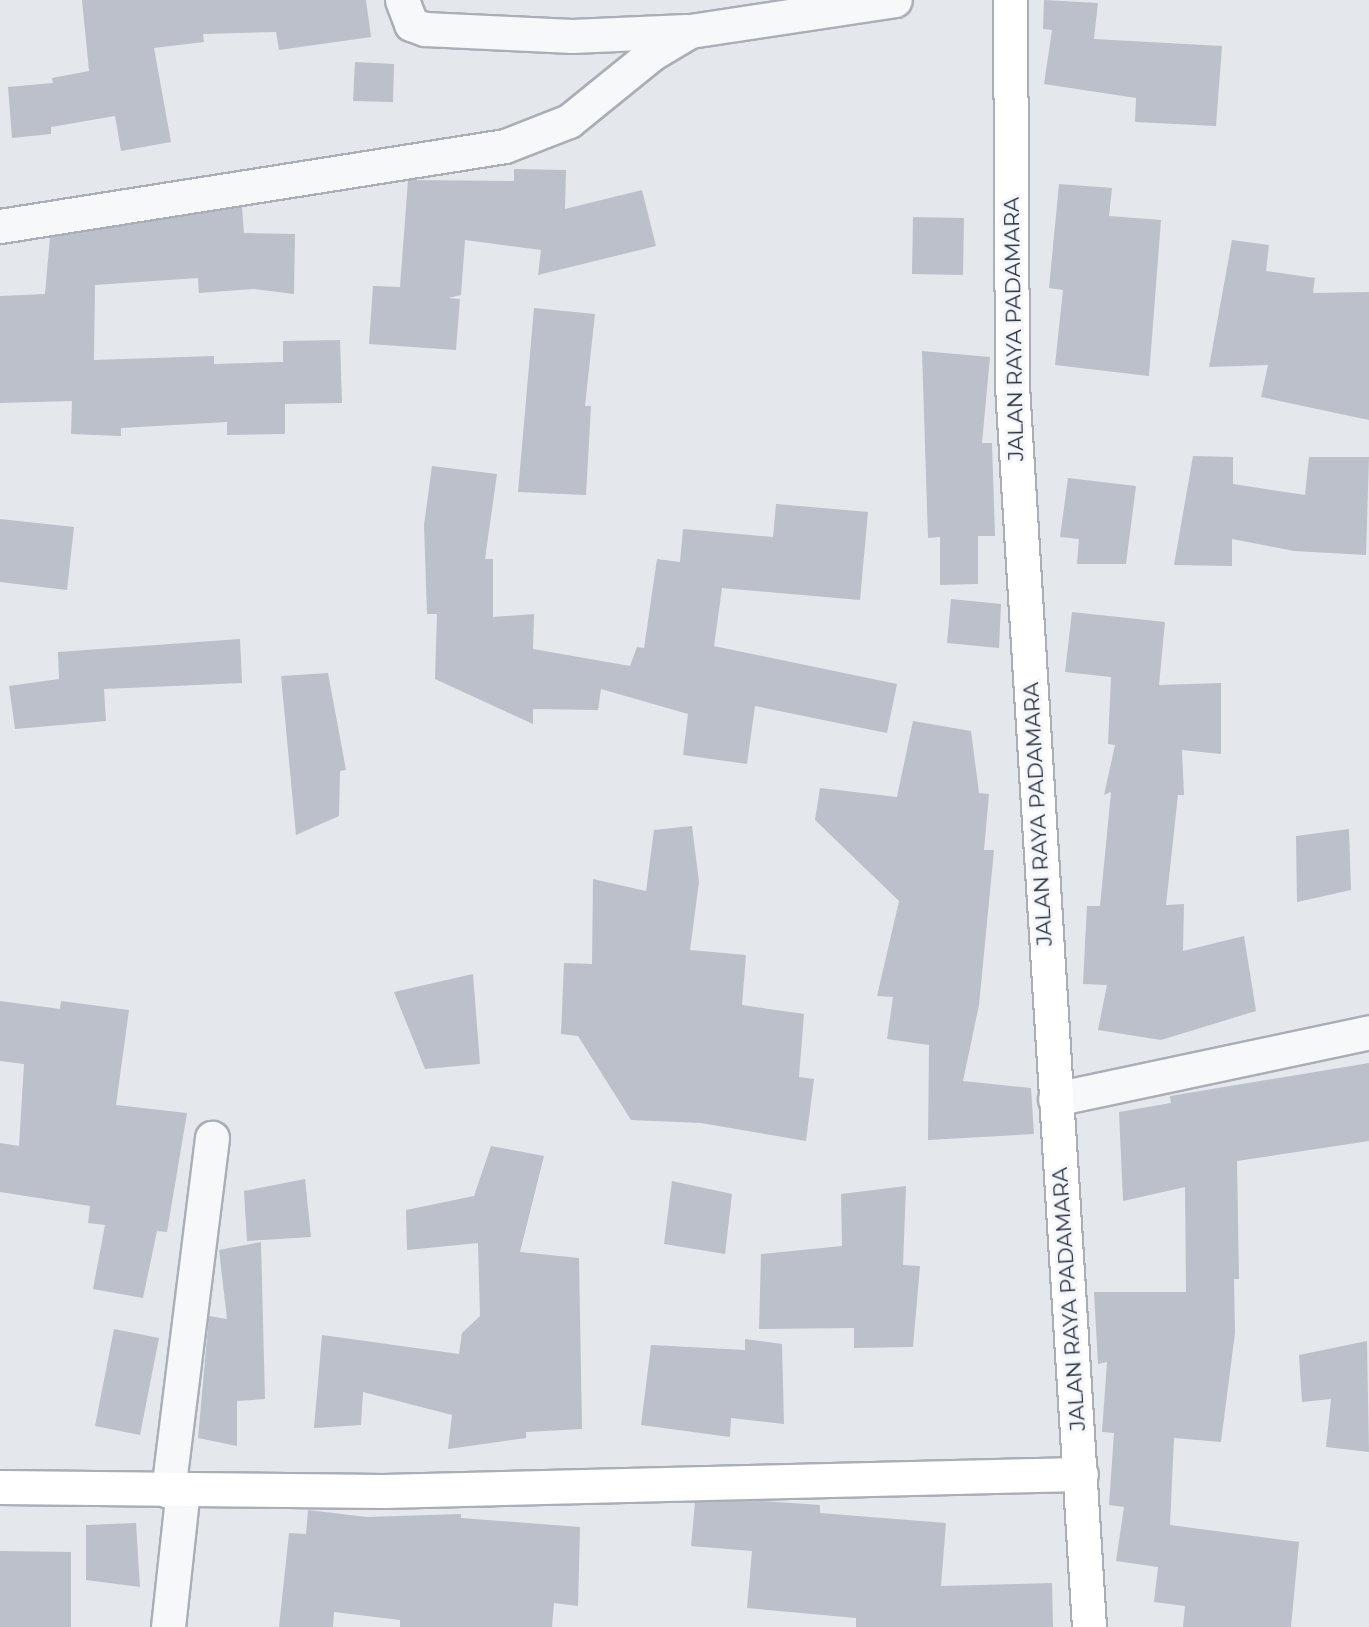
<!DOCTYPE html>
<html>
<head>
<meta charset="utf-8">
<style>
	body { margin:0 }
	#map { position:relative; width:1369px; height:1627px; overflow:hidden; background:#e4e7ec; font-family:Montserrat,sans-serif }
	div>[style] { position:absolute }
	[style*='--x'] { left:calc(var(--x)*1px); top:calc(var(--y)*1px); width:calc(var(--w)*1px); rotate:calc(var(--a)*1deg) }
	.building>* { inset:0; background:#bbc0ca }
	.roads { filter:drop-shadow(2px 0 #a9aeb7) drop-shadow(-2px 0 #a9aeb7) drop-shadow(0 2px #a9aeb7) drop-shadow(0 -2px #a9aeb7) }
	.street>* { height:33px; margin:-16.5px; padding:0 16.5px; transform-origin:16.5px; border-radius:16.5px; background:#f7f8fa }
	.secondary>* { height:33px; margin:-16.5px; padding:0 16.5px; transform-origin:16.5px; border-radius:16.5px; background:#fff }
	span { translate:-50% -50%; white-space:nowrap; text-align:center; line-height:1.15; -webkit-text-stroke:6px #f4f6f9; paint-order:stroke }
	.street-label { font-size:21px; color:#2b3445 }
</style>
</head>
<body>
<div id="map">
	<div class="building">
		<div style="clip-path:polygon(82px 0,366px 0,371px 37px,279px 50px,276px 32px,203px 34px,204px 42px,154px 48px,171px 142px,121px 151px,115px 116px,51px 127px,51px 134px,12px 138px,8px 87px,53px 83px,52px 78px,89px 71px)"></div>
		<div style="clip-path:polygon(1044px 0,1098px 3px,1094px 39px,1222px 46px,1216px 126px,1135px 122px,1136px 98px,1044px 84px,1052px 30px,1043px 29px)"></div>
		<div style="clip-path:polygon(355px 62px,394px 64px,393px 102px,353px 101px)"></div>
		<div style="clip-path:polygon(514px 169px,566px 170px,565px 209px,642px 190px,656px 246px,538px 275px,541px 250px,465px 240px,461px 295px,448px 298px,460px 299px,456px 350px,369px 344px,373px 286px,400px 287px,408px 180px,514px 181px)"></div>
		<div style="clip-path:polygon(1059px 184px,1112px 188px,1109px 216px,1161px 220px,1149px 376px,1055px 365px,1063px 290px,1049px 288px)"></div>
		<div style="clip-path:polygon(242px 207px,244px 233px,295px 234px,294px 294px,253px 289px,199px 293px,198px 278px,95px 285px,94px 360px,214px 356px,214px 364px,283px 362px,283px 341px,340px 340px,342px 403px,285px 404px,285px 434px,227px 435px,227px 422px,121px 428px,121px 436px,71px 434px,72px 401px,0 403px,0 296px,45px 294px,50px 237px)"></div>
		<div style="clip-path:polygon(913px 217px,964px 218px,963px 275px,912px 274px)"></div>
		<div style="clip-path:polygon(1232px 240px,1269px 245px,1266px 271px,1315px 278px,1313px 293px,1369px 292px,1369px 420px,1261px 397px,1268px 365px,1209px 367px)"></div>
		<div style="clip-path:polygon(534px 308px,595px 314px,585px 406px,591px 406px,586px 495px,518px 492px)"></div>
		<div style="clip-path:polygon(922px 351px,990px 357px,982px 443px,992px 443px,995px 536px,978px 536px,978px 584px,940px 585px,940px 537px,928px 538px)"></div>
		<div style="clip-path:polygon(1193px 456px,1233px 457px,1233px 484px,1305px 495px,1309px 457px,1369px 457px,1366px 555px,1294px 551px,1232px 539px,1232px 566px,1174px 565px)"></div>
		<div style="clip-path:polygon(432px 466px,497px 474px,485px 559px,493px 559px,493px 617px,534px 614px,533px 649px,630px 666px,637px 647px,644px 648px,657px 559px,680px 562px,683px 529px,773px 537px,776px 504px,868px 512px,860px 600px,722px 588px,714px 646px,897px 684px,887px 733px,755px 706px,747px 764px,683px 755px,688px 714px,601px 689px,598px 710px,533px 709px,533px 724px,435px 679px,437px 614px,427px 614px,424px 525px)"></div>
		<div style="clip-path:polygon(1068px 478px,1136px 486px,1126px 564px,1077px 564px,1079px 539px,1060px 537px)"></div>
		<div style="clip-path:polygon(0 519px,74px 527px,67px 590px,0 582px)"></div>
		<div style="clip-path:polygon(951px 599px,1001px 604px,999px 648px,947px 643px)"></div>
		<div style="clip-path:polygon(1072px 612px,1165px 622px,1159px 685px,1221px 683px,1221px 754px,1182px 750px,1184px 795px,1178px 795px,1166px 905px,1184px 904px,1183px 951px,1244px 936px,1256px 1011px,1161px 1040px,1098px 1030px,1107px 985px,1083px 984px,1087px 906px,1100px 906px,1111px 792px,1104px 795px,1115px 745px,1108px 744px,1111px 677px,1065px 672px)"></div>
		<div style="clip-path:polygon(240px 639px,242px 683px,104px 689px,106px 721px,15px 729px,9px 686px,59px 679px,58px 652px)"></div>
		<div style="clip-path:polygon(328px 673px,346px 770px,340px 771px,339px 816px,296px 835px,281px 676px)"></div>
		<div style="clip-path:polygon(913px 721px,971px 731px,979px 793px,989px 794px,984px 850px,994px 850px,979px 1005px,963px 1081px,1031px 1088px,1034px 1134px,928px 1140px,929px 1045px,887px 1039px,893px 997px,877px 996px,899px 901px,815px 820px,820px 788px,897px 797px)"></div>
		<div style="clip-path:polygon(692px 826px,699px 882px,690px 950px,746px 955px,742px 1005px,804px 1014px,799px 1077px,814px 1079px,806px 1141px,701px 1123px,631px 1120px,578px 1036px,561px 1034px,564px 963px,592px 964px,593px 879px,646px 891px,654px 830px)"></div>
		<div style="clip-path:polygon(1349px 829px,1351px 890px,1297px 902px,1296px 836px)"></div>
		<div style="clip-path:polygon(473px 974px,480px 1064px,425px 1069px,394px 992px)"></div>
		<div style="clip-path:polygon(0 1001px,60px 1009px,61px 1001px,129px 1010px,116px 1105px,187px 1113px,167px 1232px,157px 1231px,143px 1298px,93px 1289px,105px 1225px,88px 1223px,90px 1206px,0 1192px,0 1143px,19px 1146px,24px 1064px,0 1061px)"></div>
		<div style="clip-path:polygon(1369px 1063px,1369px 1141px,1237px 1161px,1239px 1279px,1234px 1279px,1235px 1333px,1221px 1442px,1174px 1438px,1170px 1525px,1299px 1542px,1291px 1627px,1183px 1627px,1185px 1606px,1154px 1602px,1158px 1567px,1116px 1561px,1124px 1507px,1109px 1505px,1114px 1433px,1102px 1432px,1107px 1362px,1098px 1364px,1094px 1292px,1186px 1292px,1185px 1187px,1123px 1201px,1119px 1112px,1171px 1103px,1170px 1096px)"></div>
		<div style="clip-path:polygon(491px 1146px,544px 1156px,520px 1252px,579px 1258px,582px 1429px,526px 1432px,526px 1438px,448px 1449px,452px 1415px,363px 1392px,361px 1425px,314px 1428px,322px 1335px,459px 1354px,462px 1333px,480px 1316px,478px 1243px,407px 1250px,406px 1210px,474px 1196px)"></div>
		<div style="clip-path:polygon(305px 1179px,311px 1237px,247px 1241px,244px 1191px)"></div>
		<div style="clip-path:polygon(672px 1181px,732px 1194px,725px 1254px,664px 1244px)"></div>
		<div style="clip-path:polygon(906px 1186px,903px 1265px,920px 1266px,913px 1347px,854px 1348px,854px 1328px,759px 1329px,761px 1254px,842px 1246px,841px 1194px)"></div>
		<div style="clip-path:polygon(261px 1242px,265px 1399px,237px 1401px,237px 1446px,198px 1438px,209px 1316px,227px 1319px,219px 1250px)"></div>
		<div style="clip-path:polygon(114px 1329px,159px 1338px,140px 1435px,95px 1426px)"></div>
		<div style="clip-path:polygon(745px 1339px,782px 1344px,784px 1424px,731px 1418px,730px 1437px,641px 1425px,651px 1345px,745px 1350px)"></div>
		<div style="clip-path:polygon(1367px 1341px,1369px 1452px,1326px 1447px,1331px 1399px,1302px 1402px,1299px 1355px)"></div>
		<div style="clip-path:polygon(762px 1501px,820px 1505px,820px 1513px,946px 1523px,941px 1586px,1052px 1583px,1053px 1627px,856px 1627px,856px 1618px,747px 1608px,752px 1551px,691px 1546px,695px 1502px)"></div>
		<div style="clip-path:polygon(308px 1510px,367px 1517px,461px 1514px,461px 1518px,580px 1527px,578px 1606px,554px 1603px,552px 1627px,400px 1627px,400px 1620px,334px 1612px,333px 1627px,279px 1627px,289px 1533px,306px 1534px)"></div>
		<div style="clip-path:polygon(136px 1523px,140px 1587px,86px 1580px,86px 1525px)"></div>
		<div style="clip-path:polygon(0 1551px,71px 1552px,71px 1627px,0 1627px)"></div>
	</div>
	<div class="roads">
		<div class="street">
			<div style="--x:402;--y:0;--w:26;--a:69"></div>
			<div style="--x:411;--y:24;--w:15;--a:20"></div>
			<div style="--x:425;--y:29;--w:147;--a:2.7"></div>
			<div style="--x:572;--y:36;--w:114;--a:-2.5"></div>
			<div style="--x:0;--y:226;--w:511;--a:-9"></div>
			<div style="--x:505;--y:146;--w:69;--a:-21.3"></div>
			<div style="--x:569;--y:121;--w:108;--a:-39"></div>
			<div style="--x:653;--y:53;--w:43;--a:-30.7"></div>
			<div style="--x:690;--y:31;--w:207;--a:-8.6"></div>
			<div style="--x:1055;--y:1099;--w:321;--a:-12"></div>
			<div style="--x:168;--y:1491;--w:356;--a:-82.9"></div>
			<div style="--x:168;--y:1627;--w:138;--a:-83.8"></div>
		</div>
		<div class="secondary">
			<div style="--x:1010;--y:0;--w:386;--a:89.7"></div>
			<div style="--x:1012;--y:386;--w:1243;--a:86.45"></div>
			<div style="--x:0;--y:1487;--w:383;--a:0.6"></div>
			<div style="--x:383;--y:1491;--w:698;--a:-1.4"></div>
		</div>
	</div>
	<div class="street-label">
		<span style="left:1014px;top:329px;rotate:-91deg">JALAN RAYA PADAMARA</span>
		<span style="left:1038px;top:814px;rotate:-93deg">JALAN RAYA PADAMARA</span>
		<span style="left:1069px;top:1299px;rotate:-94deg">JALAN RAYA PADAMARA</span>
	</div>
</div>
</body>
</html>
